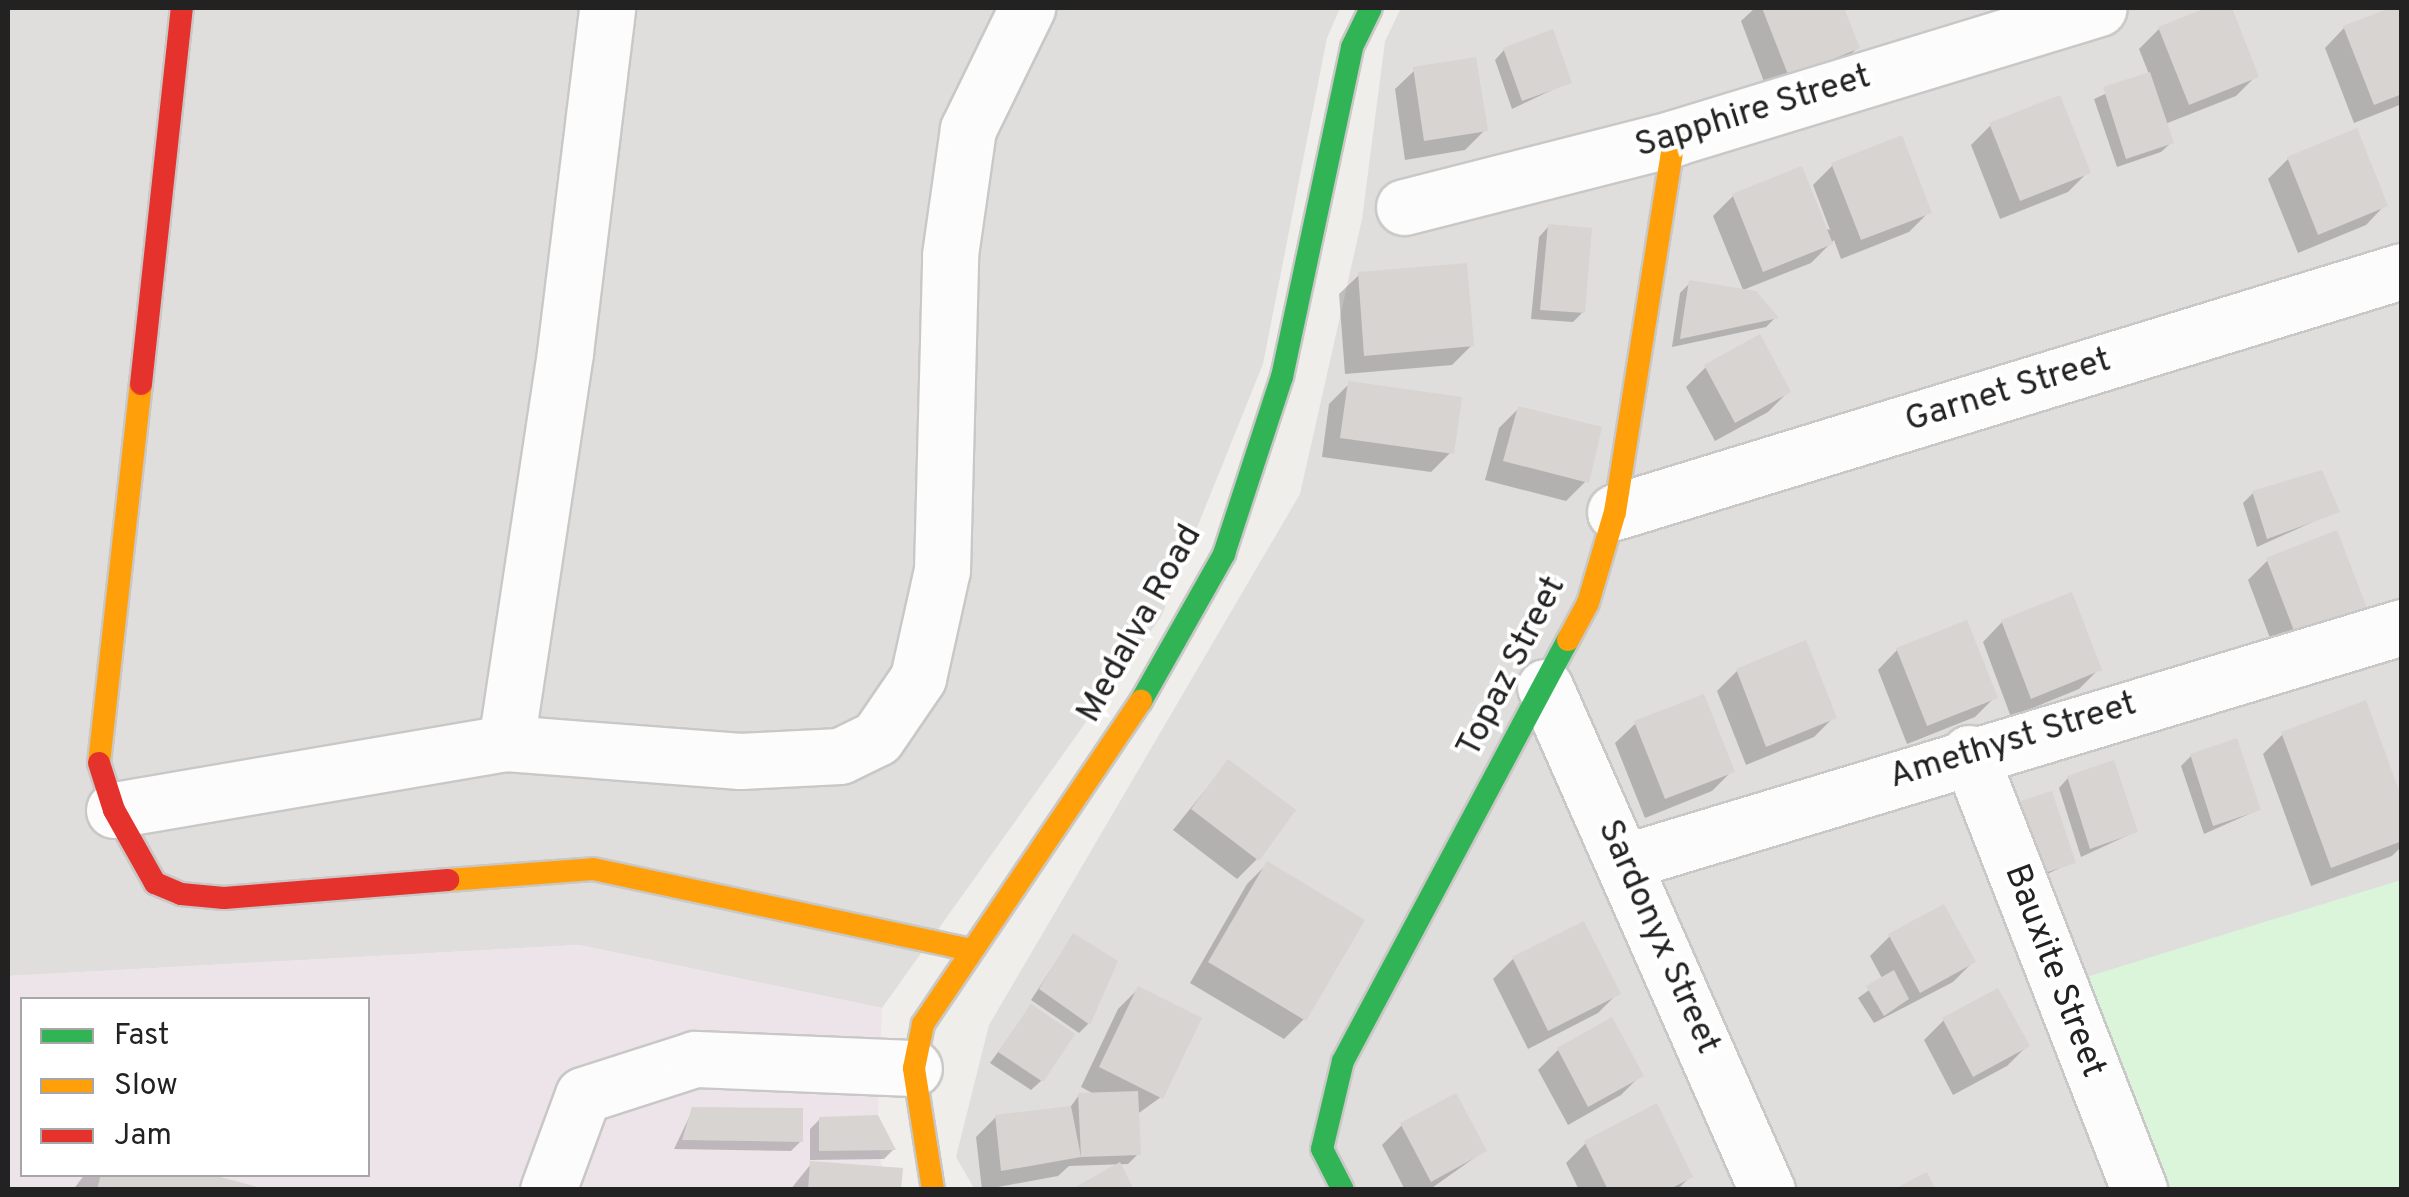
<!DOCTYPE html>
<html>
<head>
<meta charset="utf-8">
<style>
	body { margin:0 }
	#map { position:relative; width:2409px; height:1197px; overflow:hidden; background:#f0eeeb; font-family:Overpass,sans-serif }
	div>[style] { position:absolute }
	[style*='--x'] { left:calc(var(--x)*1px); top:calc(var(--y)*1px); width:calc(var(--w)*1px); rotate:calc(var(--a)*1deg) }
	.residential>* { inset:0; background:#dfdedc }
	.industrial>* { inset:0; background:#ede4e9 }
	.park>* { inset:0; background:#daf5da }
	.shadow>* { inset:0; background:#0003 }
	.building>* { inset:0; background:#d7d4d2 }
	.roads { filter:drop-shadow(2px 0 #c9c8c7) drop-shadow(-2px 0 #c9c8c7) drop-shadow(0 2px #c9c8c7) drop-shadow(0 -2px #c9c8c7) }
	.street>* { height:55px; margin:-27.5px; padding:0 27.5px; transform-origin:27.5px; border-radius:27.5px; background:#fdfcfc }
	.fast>* { height:22px; margin:-11px; padding:0 11px; transform-origin:11px; border-radius:11px; background:#30b455 }
	.slow>* { height:22px; margin:-11px; padding:0 11px; transform-origin:11px; border-radius:11px; background:#ff9f0a }
	.jam>* { height:22px; margin:-11px; padding:0 11px; transform-origin:11px; border-radius:11px; background:#e5322d }
	span { translate:-50% -50%; white-space:nowrap; text-align:center; line-height:1.15; -webkit-text-stroke:8px #fff; paint-order:stroke }
	.street-label { font-size:35px; color:#222 }
	.frame { position:absolute; inset:0; border:10px solid #222; pointer-events:none }
	.legend { position:absolute; left:20px; top:997px; width:350px; height:180px; box-sizing:border-box; background:#fff; border:2px solid #a7a7a7; margin:0; padding:12px 18px; list-style:none; font-size:30px; color:#222 }
	.legend li { display:flex; align-items:center; gap:20px; height:50px }
	.legend b { width:50px; border:2px solid #a7a7a7 }
</style>
</head>
<body>
<div id="map">
	<div class="residential">
		<div style="clip-path:polygon(8px 8px,1340px 8px,1327px 38px,1263px 364px,1161px 617px,882px 1008px,579px 945px,8px 976px)"></div>
		<div style="clip-path:polygon(1401px 8px,2401px 8px,2401px 1189px,975px 1190px,956px 1157px,989px 1025px,1300px 494px,1362px 219px,1385px 41px)"></div>
	</div>
	<div class="industrial">
		<div style="clip-path:polygon(evenodd,579px 945px,882px 1008px,878px 1115px,881px 1163px,892px 1189px,8px 1190px,8px 976px,579px 945px,22px 1000px,368px 1000px,368px 1174px,22px 1174px,22px 1000px)"></div>
	</div>
	<div class="park">
		<div style="clip-path:polygon(2401px 880px,2401px 1189px,2163px 1189px,2080px 979px)"></div>
	</div>
	<div class="shadow">
		<div style="clip-path:polygon(1755px 8px,1841px 8px,1857px 48px,1837px 68px,1769px 95px,1741px 21px)"></div>
		<div style="clip-path:polygon(2213px 8px,2229px 8px,2256px 76px,2236px 96px,2165px 124px,2171px 143px,2161px 152px,2117px 167px,2094px 99px,2149px 74px,2139px 49px,2159px 29px)"></div>
		<div style="clip-path:polygon(2402px 8px,2402px 104px,2354px 123px,2325px 48px,2344px 28px)"></div>
		<div style="clip-path:polygon(1504px 50px,1569px 82px,1512px 109px,1495px 60px)"></div>
		<div style="clip-path:polygon(1415px 70px,1485px 130px,1465px 150px,1405px 160px,1395px 89px)"></div>
		<div style="clip-path:polygon(1991px 125px,2088px 172px,2068px 192px,2000px 219px,1971px 145px)"></div>
		<div style="clip-path:polygon(2288px 159px,2385px 205px,2366px 225px,2298px 253px,2268px 179px)"></div>
		<div style="clip-path:polygon(1833px 165px,1929px 212px,1909px 232px,1841px 259px,1834px 240px,1811px 263px,1743px 290px,1713px 216px,1733px 196px,1830px 230px,1813px 185px)"></div>
		<div style="clip-path:polygon(1548px 227px,1583px 312px,1573px 322px,1531px 319px,1539px 237px)"></div>
		<div style="clip-path:polygon(1359px 275px,1472px 345px,1452px 365px,1345px 374px,1339px 294px)"></div>
		<div style="clip-path:polygon(1690px 283px,1775px 318px,1766px 327px,1672px 347px,1680px 293px)"></div>
		<div style="clip-path:polygon(1706px 367px,1788px 392px,1768px 412px,1715px 441px,1686px 387px)"></div>
		<div style="clip-path:polygon(1349px 384px,1451px 452px,1431px 472px,1322px 457px,1329px 404px)"></div>
		<div style="clip-path:polygon(1519px 408px,1586px 481px,1566px 501px,1485px 480px,1499px 428px)"></div>
		<div style="clip-path:polygon(2253px 493px,2337px 511px,2257px 547px,2243px 503px)"></div>
		<div style="clip-path:polygon(2268px 560px,2364px 607px,2344px 627px,2276px 654px,2248px 580px)"></div>
		<div style="clip-path:polygon(2002px 622px,2099px 669px,2079px 689px,2011px 717px,1983px 642px)"></div>
		<div style="clip-path:polygon(1897px 650px,1995px 697px,1975px 717px,1907px 744px,1878px 670px)"></div>
		<div style="clip-path:polygon(1737px 671px,1834px 717px,1814px 737px,1746px 765px,1717px 691px)"></div>
		<div style="clip-path:polygon(1635px 724px,1732px 771px,1712px 791px,1645px 818px,1615px 743px)"></div>
		<div style="clip-path:polygon(2283px 734px,2402px 806px,2402px 846px,2392px 856px,2311px 886px,2263px 754px)"></div>
		<div style="clip-path:polygon(2191px 756px,2258px 810px,2204px 834px,2181px 766px)"></div>
		<div style="clip-path:polygon(1228px 762px,1257px 859px,1237px 879px,1173px 830px)"></div>
		<div style="clip-path:polygon(2068px 778px,2135px 832px,2081px 857px,2059px 788px)"></div>
		<div style="clip-path:polygon(1996px 818px,2073px 862px,2019px 887px)"></div>
		<div style="clip-path:polygon(1267px 864px,1304px 1019px,1284px 1039px,1190px 983px,1247px 884px)"></div>
		<div style="clip-path:polygon(1073px 936px,1088px 1024px,1079px 1033px,1031px 1000px)"></div>
		<div style="clip-path:polygon(1890px 936px,1973px 962px,1953px 982px,1874px 1023px,1858px 998px,1883px 980px,1870px 956px)"></div>
		<div style="clip-path:polygon(1513px 959px,1618px 993px,1598px 1013px,1528px 1049px,1493px 979px)"></div>
		<div style="clip-path:polygon(1138px 989px,1161px 1097px,1136px 1115px,1138px 1154px,1128px 1164px,1069px 1166px,1058px 1176px,982px 1190px,976px 1137px,996px 1117px,1069px 1109px,1079px 1095px,1096px 1095px,1081px 1087px,1118px 1009px)"></div>
		<div style="clip-path:polygon(1031px 1007px,1041px 1081px,1031px 1090px,990px 1063px)"></div>
		<div style="clip-path:polygon(1944px 1020px,2027px 1046px,2007px 1066px,1953px 1095px,1924px 1040px)"></div>
		<div style="clip-path:polygon(1558px 1050px,1641px 1075px,1621px 1095px,1568px 1125px,1538px 1070px)"></div>
		<div style="clip-path:polygon(693px 1109px,801px 1141px,791px 1151px,674px 1149px)"></div>
		<div style="clip-path:polygon(820px 1119px,893px 1150px,884px 1159px,810px 1160px,810px 1129px)"></div>
		<div style="clip-path:polygon(1402px 1125px,1484px 1151px,1429px 1190px,1405px 1190px,1382px 1145px)"></div>
		<div style="clip-path:polygon(1586px 1143px,1690px 1177px,1677px 1190px,1579px 1190px,1566px 1163px)"></div>
		<div style="clip-path:polygon(811px 1164px,898px 1190px,790px 1190px)"></div>
		<div style="clip-path:polygon(85px 1174px,199px 1174px,257px 1190px,73px 1190px)"></div>
	</div>
	<div class="building">
		<div style="clip-path:polygon(1762px 8px,1844px 8px,1860px 48px,1789px 77px)"></div>
		<div style="clip-path:polygon(2206px 8px,2232px 8px,2259px 77px,2189px 105px,2158px 27px)"></div>
		<div style="clip-path:polygon(2390px 8px,2402px 8px,2402px 94px,2374px 105px,2343px 26px)"></div>
		<div style="clip-path:polygon(1553px 29px,1572px 83px,1522px 101px,1503px 48px)"></div>
		<div style="clip-path:polygon(1476px 57px,1488px 131px,1424px 141px,1413px 67px)"></div>
		<div style="clip-path:polygon(2150px 72px,2174px 143px,2126px 159px,2103px 87px)"></div>
		<div style="clip-path:polygon(2060px 95px,2091px 173px,2020px 201px,1989px 123px)"></div>
		<div style="clip-path:polygon(2357px 128px,2388px 206px,2318px 235px,2287px 157px)"></div>
		<div style="clip-path:polygon(1902px 135px,1932px 213px,1861px 240px,1831px 163px)"></div>
		<div style="clip-path:polygon(1802px 166px,1833px 244px,1763px 272px,1732px 194px)"></div>
		<div style="clip-path:polygon(1548px 224px,1592px 228px,1585px 313px,1540px 310px)"></div>
		<div style="clip-path:polygon(1467px 263px,1474px 346px,1364px 356px,1358px 272px)"></div>
		<div style="clip-path:polygon(1689px 280px,1756px 291px,1779px 318px,1680px 339px)"></div>
		<div style="clip-path:polygon(1760px 334px,1791px 392px,1735px 423px,1704px 365px)"></div>
		<div style="clip-path:polygon(1348px 381px,1462px 397px,1454px 454px,1340px 438px)"></div>
		<div style="clip-path:polygon(1518px 406px,1602px 427px,1589px 483px,1503px 461px)"></div>
		<div style="clip-path:polygon(2322px 470px,2340px 512px,2267px 539px,2252px 491px)"></div>
		<div style="clip-path:polygon(2337px 530px,2367px 608px,2296px 636px,2266px 558px)"></div>
		<div style="clip-path:polygon(2072px 592px,2102px 670px,2031px 699px,2001px 620px)"></div>
		<div style="clip-path:polygon(1967px 620px,1998px 698px,1927px 726px,1896px 648px)"></div>
		<div style="clip-path:polygon(1806px 640px,1837px 718px,1766px 747px,1736px 669px)"></div>
		<div style="clip-path:polygon(1704px 694px,1735px 772px,1665px 799px,1634px 721px)"></div>
		<div style="clip-path:polygon(2366px 700px,2402px 799px,2402px 841px,2331px 868px,2281px 732px)"></div>
		<div style="clip-path:polygon(2237px 738px,2261px 810px,2213px 826px,2190px 754px)"></div>
		<div style="clip-path:polygon(1228px 759px,1296px 810px,1259px 861px,1191px 809px)"></div>
		<div style="clip-path:polygon(2114px 760px,2138px 832px,2090px 849px,2067px 776px)"></div>
		<div style="clip-path:polygon(2052px 791px,2076px 863px,2029px 878px,2004px 806px)"></div>
		<div style="clip-path:polygon(1267px 861px,1365px 920px,1306px 1021px,1208px 962px)"></div>
		<div style="clip-path:polygon(1944px 904px,1976px 962px,1920px 993px,1888px 934px)"></div>
		<div style="clip-path:polygon(1584px 921px,1621px 994px,1548px 1031px,1512px 957px)"></div>
		<div style="clip-path:polygon(1073px 933px,1118px 961px,1090px 1025px,1039px 989px)"></div>
		<div style="clip-path:polygon(1894px 970px,1909px 999px,1884px 1016px,1866px 986px)"></div>
		<div style="clip-path:polygon(1138px 986px,1202px 1018px,1163px 1099px,1099px 1067px)"></div>
		<div style="clip-path:polygon(1998px 988px,2030px 1046px,1973px 1077px,1942px 1018px)"></div>
		<div style="clip-path:polygon(1031px 1004px,1075px 1034px,1043px 1082px,998px 1052px)"></div>
		<div style="clip-path:polygon(1612px 1017px,1644px 1076px,1588px 1107px,1557px 1048px)"></div>
		<div style="clip-path:polygon(1138px 1091px,1141px 1155px,1081px 1157px,1078px 1093px)"></div>
		<div style="clip-path:polygon(1456px 1093px,1487px 1151px,1431px 1182px,1400px 1123px)"></div>
		<div style="clip-path:polygon(1657px 1103px,1693px 1177px,1668px 1190px,1608px 1190px,1584px 1141px)"></div>
		<div style="clip-path:polygon(1071px 1106px,1081px 1157px,1001px 1171px,995px 1115px)"></div>
		<div style="clip-path:polygon(692px 1107px,803px 1108px,803px 1142px,682px 1140px)"></div>
		<div style="clip-path:polygon(878px 1115px,896px 1150px,819px 1151px,819px 1117px)"></div>
		<div style="clip-path:polygon(810px 1161px,903px 1168px,901px 1190px,808px 1190px)"></div>
		<div style="clip-path:polygon(1120px 1162px,1134px 1190px,1070px 1190px)"></div>
		<div style="clip-path:polygon(1927px 1172px,1936px 1190px,1892px 1190px)"></div>
		<div style="clip-path:polygon(101px 1174px,209px 1174px,262px 1188px,97px 1190px)"></div>
	</div>
	<div class="roads">
		<div class="street">
			<div style="--x:1404;--y:207;--w:279;--a:-14.3"></div>
			<div style="--x:1674;--y:138;--w:444;--a:-17"></div>
			<div style="--x:1615;--y:512;--w:823;--a:-17.03"></div>
			<div style="--x:1545;--y:687;--w:550;--a:66.19"></div>
			<div style="--x:506;--y:743;--w:395;--a:-81.4"></div>
			<div style="--x:565;--y:352;--w:347;--a:-83"></div>
			<div style="--x:1969;--y:753;--w:469;--a:68.7"></div>
			<div style="--x:114;--y:810;--w:398;--a:-9.7"></div>
			<div style="--x:506;--y:743;--w:235;--a:4.4"></div>
			<div style="--x:740;--y:761;--w:100;--a:-2.9"></div>
			<div style="--x:840;--y:756;--w:41;--a:-25.9"></div>
			<div style="--x:877;--y:738;--w:73;--a:-55.7"></div>
			<div style="--x:918;--y:678;--w:111;--a:-77.5"></div>
			<div style="--x:942;--y:570;--w:315;--a:-88.5"></div>
			<div style="--x:950;--y:255;--w:127;--a:-81.9"></div>
			<div style="--x:968;--y:129;--w:135;--a:-64"></div>
			<div style="--x:1627;--y:861;--w:810;--a:-16.8"></div>
			<div style="--x:548;--y:1190;--w:101;--a:-69.8"></div>
			<div style="--x:583;--y:1095;--w:118;--a:-17.8"></div>
			<div style="--x:695;--y:1059;--w:219;--a:2.4"></div>
		</div>
		<div class="fast">
			<div style="--x:1141;--y:701;--w:169;--a:-60.5"></div>
			<div style="--x:1224;--y:554;--w:186;--a:-71.9"></div>
			<div style="--x:1282;--y:377;--w:337;--a:-78"></div>
			<div style="--x:1352;--y:47;--w:43;--a:-64"></div>
			<div style="--x:1343;--y:1190;--w:46;--a:-117.1"></div>
			<div style="--x:1322;--y:1149;--w:90;--a:-76.6"></div>
			<div style="--x:1343;--y:1061;--w:477;--a:-61.9"></div>
		</div>
		<div class="slow">
			<div style="--x:1568;--y:640;--w:42;--a:-61.6"></div>
			<div style="--x:1588;--y:603;--w:95;--a:-73.5"></div>
			<div style="--x:1615;--y:512;--w:379;--a:-81"></div>
			<div style="--x:99;--y:763;--w:381;--a:-83.7"></div>
			<div style="--x:448;--y:880;--w:145;--a:-4.3"></div>
			<div style="--x:593;--y:869;--w:387;--a:12.1"></div>
			<div style="--x:933;--y:1190;--w:123;--a:-98.9"></div>
			<div style="--x:914;--y:1068;--w:45;--a:-78.4"></div>
			<div style="--x:923;--y:1024;--w:390;--a:-56"></div>
		</div>
		<div class="jam">
			<div style="--x:141;--y:384;--w:378;--a:-83.8"></div>
			<div style="--x:99;--y:763;--w:49;--a:72.3"></div>
			<div style="--x:114;--y:810;--w:84;--a:60.7"></div>
			<div style="--x:155;--y:883;--w:28;--a:23"></div>
			<div style="--x:181;--y:894;--w:43;--a:5.3"></div>
			<div style="--x:224;--y:898;--w:225;--a:-4.6"></div>
		</div>
	</div>
	<div class="street-label">
		<span style="left:1753px;top:112px;rotate:-17deg">Sapphire Street</span>
		<span style="left:2008px;top:391px;rotate:-17deg">Garnet Street</span>
		<span style="left:1140px;top:624px;rotate:-61deg">Medalva Road</span>
		<span style="left:1512px;top:667px;rotate:-63deg">Topaz Street</span>
		<span style="left:2013px;top:741px;rotate:-17deg">Amethyst Street</span>
		<span style="left:1658px;top:937px;rotate:66deg">Sardonyx Street</span>
		<span style="left:2054px;top:971px;rotate:69deg">Bauxite Street</span>
	</div>
	<div class="frame"></div>
	<ul class="legend">
	<li><b style="height:12px;background:#30b455"></b>Fast</li>
	<li><b style="height:12px;background:#ff9f0a"></b>Slow</li>
	<li><b style="height:12px;background:#e5322d"></b>Jam</li>
	</ul>
</div>
</body>
</html>
